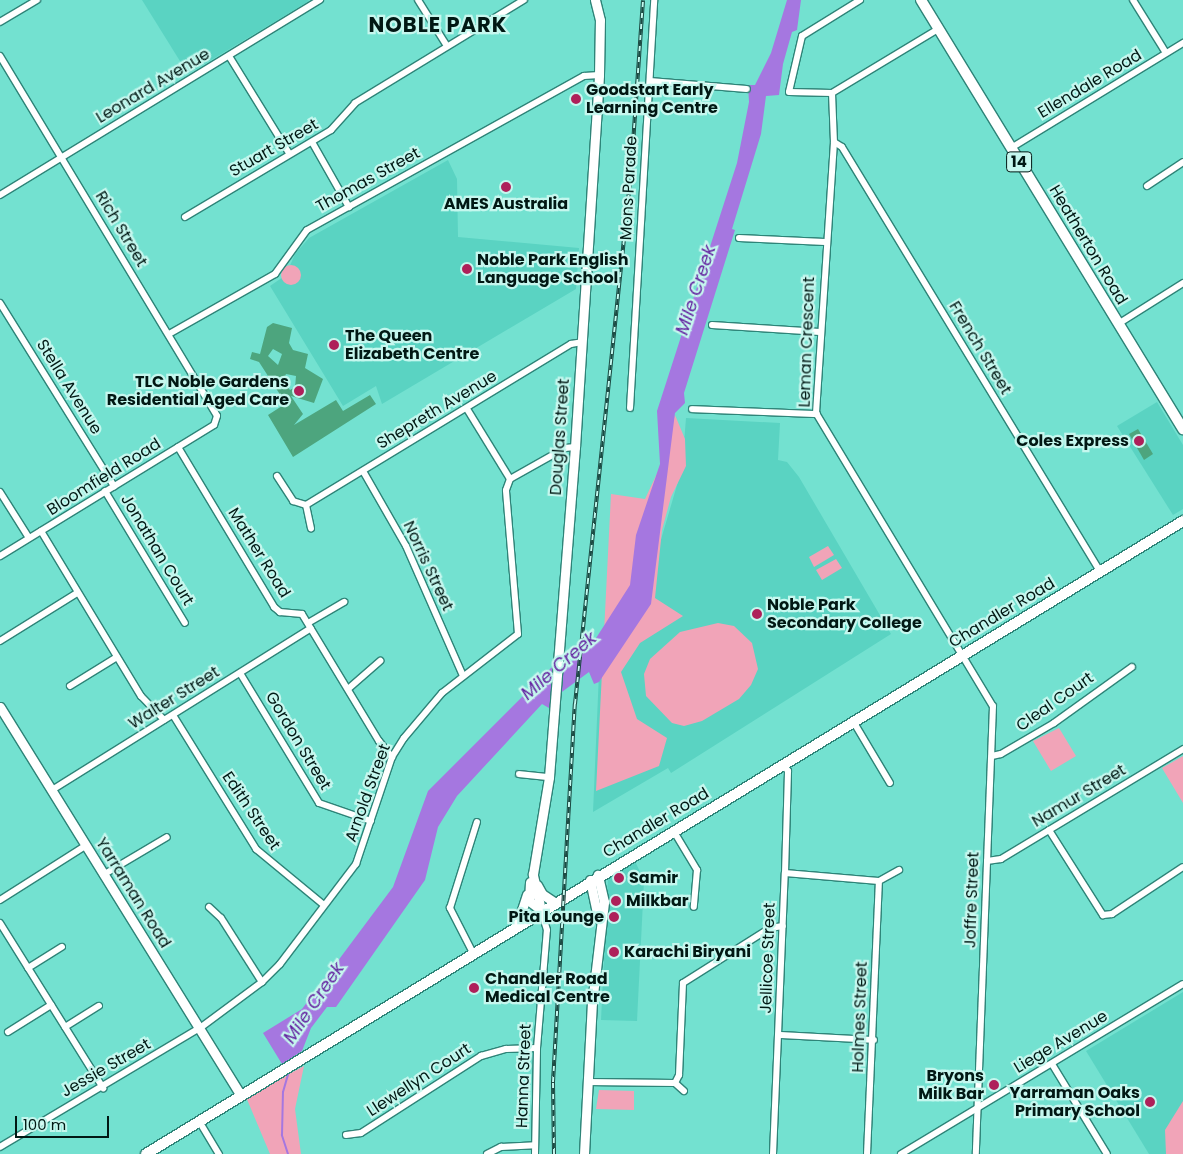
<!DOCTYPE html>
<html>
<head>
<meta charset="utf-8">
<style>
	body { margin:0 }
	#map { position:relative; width:1183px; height:1154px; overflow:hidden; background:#73e1d0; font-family:Poppins,sans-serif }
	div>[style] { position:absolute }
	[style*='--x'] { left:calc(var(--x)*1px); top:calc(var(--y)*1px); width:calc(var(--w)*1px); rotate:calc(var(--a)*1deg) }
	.built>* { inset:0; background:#5ad3c2 }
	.green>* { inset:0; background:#f1a4b8 }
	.round { border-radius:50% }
	.water>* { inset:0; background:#a577e0 }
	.stream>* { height:2px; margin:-1px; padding:0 1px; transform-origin:1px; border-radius:1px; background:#a577e0 }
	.building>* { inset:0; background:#4da57e }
	.roads { filter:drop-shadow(1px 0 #2e8478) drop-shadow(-1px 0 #2e8478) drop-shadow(0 1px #2e8478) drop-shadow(0 -1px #2e8478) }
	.street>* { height:6px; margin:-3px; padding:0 3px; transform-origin:3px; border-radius:3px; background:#fff }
	.secondary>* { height:9px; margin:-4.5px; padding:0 4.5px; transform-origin:4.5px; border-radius:4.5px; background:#fff }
	.primary>* { height:10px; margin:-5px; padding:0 5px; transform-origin:5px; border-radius:5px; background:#fff }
	.rail>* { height:4px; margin-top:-2px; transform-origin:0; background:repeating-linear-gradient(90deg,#c5f7ee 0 5.5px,#1d4a43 0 11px); box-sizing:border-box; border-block:1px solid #1d4a43 }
	.dots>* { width:14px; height:14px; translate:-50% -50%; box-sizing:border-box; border:2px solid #c5f7ee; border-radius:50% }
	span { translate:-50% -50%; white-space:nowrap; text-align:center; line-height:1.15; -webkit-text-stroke:4.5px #c5f7ee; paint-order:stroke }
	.shield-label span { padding:1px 4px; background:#c5f7ee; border:1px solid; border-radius:4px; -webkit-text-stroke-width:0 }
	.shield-label { font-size:15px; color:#011814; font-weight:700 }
	.street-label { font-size:16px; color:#011814 }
	.poi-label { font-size:16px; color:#011814; font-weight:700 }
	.left { translate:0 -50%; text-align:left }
	.right { translate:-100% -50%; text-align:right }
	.water-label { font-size:18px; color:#6424a0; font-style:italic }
	.district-label { font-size:21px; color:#011814; font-weight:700; letter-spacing:1px }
	.scale { position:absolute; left:15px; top:1116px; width:94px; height:22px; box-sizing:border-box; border:2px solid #011814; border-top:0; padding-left:6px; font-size:15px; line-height:18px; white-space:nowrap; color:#011814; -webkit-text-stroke:4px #c5f7ee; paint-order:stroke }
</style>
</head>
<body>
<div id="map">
	<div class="built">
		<div style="clip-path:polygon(142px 0,308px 0,309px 1px,188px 74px)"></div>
		<div style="clip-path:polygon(448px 160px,457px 179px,458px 237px,579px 248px,576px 289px,382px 404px,376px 386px,343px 406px,270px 286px,286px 275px,295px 254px,309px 238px)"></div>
		<div style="clip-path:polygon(1157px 402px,1183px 445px,1183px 509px,1173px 515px,1117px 426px)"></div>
		<div style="clip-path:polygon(686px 418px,780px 423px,778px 460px,787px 462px,799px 477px,891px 634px,671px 773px,668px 768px,593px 812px,599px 673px,645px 594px,682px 468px)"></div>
		<div style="clip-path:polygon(635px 861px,644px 881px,637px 1021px,601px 1020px,608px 877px)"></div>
		<div style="clip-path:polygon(1183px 992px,1183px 1154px,1149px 1154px,1086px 1051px)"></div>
	</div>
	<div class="green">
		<div class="round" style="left:281px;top:265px;width:20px;height:20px"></div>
		<div style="clip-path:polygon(675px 415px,685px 439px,686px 466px,671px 497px,662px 530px,655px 598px,683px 616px,640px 643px,621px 672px,637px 719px,667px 738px,659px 766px,596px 791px,611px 494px,645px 499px,661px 465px)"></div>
		<div style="clip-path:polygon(828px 546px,834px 555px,814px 567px,809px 557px)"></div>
		<div style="clip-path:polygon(836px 559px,842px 568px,822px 580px,816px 570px)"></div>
		<div style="clip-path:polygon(718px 623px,734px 626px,752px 643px,758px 669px,751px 685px,739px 699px,702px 721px,684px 726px,672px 723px,646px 696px,644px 674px,650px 659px,680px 632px)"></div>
		<div style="clip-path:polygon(1059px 728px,1076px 756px,1051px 771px,1033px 741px)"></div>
		<div style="clip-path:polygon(1183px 756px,1183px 803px,1162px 768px)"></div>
		<div style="clip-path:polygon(304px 1066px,295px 1109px,301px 1154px,270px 1154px,246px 1097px)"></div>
		<div style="clip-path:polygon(599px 1090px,634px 1091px,634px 1110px,596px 1109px)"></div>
		<div style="clip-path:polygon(1183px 1101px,1183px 1154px,1166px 1154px,1165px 1130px)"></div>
	</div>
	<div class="water">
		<div style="clip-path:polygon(787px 0,801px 0,797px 30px,792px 32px,783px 64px,779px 95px,766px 96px,761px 134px,732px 229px,735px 230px,684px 393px,685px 403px,675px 413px,651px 604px,599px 682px,594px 684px,589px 672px,551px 700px,549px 708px,542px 704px,457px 796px,438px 827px,425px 880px,336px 1007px,327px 1007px,311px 1028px,302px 1051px,282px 1064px,263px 1033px,302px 1009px,393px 887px,428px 791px,552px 667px,552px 677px,591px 646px,630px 585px,636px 535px,660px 464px,657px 411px,737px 163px,749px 102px,748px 85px,755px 85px,771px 53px)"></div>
	</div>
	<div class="stream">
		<div style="--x:288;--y:1154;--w:20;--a:-108"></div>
		<div style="--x:282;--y:1135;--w:43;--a:-88.7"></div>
		<div style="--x:283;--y:1092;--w:22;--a:-74"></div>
	</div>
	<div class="building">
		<div style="clip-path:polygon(evenodd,273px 323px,292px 328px,289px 343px,293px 350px,308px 354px,305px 368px,323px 379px,314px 403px,291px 396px,303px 414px,294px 425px,336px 400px,343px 411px,370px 395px,376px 404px,293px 457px,268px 415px,282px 406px,279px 393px,259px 362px,250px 359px,252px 352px,260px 354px,267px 327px,273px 323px,273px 349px,282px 354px,278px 365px,268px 356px,273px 349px,273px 323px,286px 374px,296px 376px,295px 387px,290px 390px,283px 381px,286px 374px)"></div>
		<div style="clip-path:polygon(1138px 429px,1153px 454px,1144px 460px,1129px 434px)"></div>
	</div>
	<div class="roads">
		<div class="street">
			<div style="--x:418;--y:0;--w:54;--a:57.8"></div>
			<div style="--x:860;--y:0;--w:68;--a:148.2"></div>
			<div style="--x:802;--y:36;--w:57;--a:103.1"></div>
			<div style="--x:789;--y:92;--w:43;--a:1.3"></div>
			<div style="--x:832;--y:93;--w:124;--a:-31.1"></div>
			<div style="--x:1133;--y:0;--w:62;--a:58.1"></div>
			<div style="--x:0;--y:22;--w:43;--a:-30.7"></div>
			<div style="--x:0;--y:56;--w:420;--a:58.9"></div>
			<div style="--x:217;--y:416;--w:9;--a:108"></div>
			<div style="--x:214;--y:425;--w:251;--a:148.5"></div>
			<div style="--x:229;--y:56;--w:114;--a:58.3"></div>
			<div style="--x:650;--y:81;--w:97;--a:4.7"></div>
			<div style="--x:832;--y:93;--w:49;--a:87.7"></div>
			<div style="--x:834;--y:142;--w:272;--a:93.8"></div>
			<div style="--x:816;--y:413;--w:342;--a:58.9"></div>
			<div style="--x:993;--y:706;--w:448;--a:92.2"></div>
			<div style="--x:312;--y:142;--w:75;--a:60.4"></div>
			<div style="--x:834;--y:142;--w:9;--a:32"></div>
			<div style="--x:842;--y:147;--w:496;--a:58.7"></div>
			<div style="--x:1011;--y:148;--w:202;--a:-31.4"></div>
			<div style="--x:1147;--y:186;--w:43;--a:-33.7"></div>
			<div style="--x:0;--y:195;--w:375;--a:-31.4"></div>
			<div style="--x:185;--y:217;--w:170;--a:-30.8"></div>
			<div style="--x:331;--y:130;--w:36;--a:-48"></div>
			<div style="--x:355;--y:103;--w:198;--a:-31.4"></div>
			<div style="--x:739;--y:238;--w:86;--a:2.7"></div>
			<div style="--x:0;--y:303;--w:216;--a:58.1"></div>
			<div style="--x:1118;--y:324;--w:77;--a:-32.2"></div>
			<div style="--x:712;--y:325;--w:108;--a:3.7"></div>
			<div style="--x:169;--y:334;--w:122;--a:-29.5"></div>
			<div style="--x:275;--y:274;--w:54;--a:-54"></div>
			<div style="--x:307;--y:230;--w:317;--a:-29.1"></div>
			<div style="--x:584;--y:76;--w:15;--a:-4"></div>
			<div style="--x:630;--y:408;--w:409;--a:-86.6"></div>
			<div style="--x:467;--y:409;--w:82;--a:58.4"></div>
			<div style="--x:692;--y:409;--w:125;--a:2.3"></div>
			<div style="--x:178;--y:447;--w:187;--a:59"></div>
			<div style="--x:274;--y:607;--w:8;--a:40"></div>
			<div style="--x:280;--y:612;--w:22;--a:5"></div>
			<div style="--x:302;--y:614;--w:149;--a:58.8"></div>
			<div style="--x:379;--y:741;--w:21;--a:51"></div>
			<div style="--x:363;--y:471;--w:86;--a:60.2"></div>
			<div style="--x:406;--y:546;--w:142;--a:66.3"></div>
			<div style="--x:277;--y:476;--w:30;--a:57"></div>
			<div style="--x:293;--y:501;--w:14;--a:17"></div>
			<div style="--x:306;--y:505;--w:24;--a:78"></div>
			<div style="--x:105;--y:491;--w:154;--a:58.8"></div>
			<div style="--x:0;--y:492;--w:54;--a:57.8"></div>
			<div style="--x:306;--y:505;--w:310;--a:-31.3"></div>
			<div style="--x:571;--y:344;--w:11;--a:-10"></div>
			<div style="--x:41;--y:531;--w:193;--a:58.8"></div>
			<div style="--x:141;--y:696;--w:33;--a:46"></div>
			<div style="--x:308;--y:623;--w:42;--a:-30.3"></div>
			<div style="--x:0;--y:641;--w:91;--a:-31.9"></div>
			<div style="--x:240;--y:673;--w:152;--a:58.7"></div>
			<div style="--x:319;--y:803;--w:55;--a:19.1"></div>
			<div style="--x:70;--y:686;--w:55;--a:-31.7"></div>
			<div style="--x:348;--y:689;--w:43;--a:-41.2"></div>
			<div style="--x:173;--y:715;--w:158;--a:58.2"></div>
			<div style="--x:256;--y:849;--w:88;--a:39.5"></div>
			<div style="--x:853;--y:721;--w:72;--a:59.2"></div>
			<div style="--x:992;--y:756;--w:9;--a:-13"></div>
			<div style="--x:1001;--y:754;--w:61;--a:-30.3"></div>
			<div style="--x:1054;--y:723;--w:96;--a:-35.7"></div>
			<div style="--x:519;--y:774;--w:30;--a:6"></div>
			<div style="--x:52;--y:790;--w:305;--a:-32"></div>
			<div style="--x:673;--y:830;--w:47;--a:59"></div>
			<div style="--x:697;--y:870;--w:37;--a:95"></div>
			<div style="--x:1049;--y:830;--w:101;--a:57.6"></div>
			<div style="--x:1103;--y:915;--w:9;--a:-6"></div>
			<div style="--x:1112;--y:914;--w:85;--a:-33.5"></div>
			<div style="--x:987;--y:861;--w:14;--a:-8"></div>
			<div style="--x:1001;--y:859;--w:213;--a:-31.1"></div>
			<div style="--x:785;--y:873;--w:94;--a:4.9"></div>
			<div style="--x:879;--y:881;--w:23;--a:-29"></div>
			<div style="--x:103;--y:875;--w:74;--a:-30.7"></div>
			<div style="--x:0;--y:900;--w:101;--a:-32.4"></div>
			<div style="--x:209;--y:907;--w:16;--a:43"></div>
			<div style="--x:221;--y:918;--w:76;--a:57.4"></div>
			<div style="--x:0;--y:923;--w:195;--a:58"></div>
			<div style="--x:473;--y:953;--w:51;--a:-117.1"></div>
			<div style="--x:450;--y:908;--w:90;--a:-72.6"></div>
			<div style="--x:28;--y:968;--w:40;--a:-32"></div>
			<div style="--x:65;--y:1027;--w:40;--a:-32"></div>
			<div style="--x:8;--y:1032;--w:51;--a:-32.1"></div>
			<div style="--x:779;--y:1035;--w:95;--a:3"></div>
			<div style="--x:1052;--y:1064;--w:105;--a:58.6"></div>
			<div style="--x:587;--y:1082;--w:88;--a:0.7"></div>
			<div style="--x:675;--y:1083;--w:9;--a:-63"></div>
			<div style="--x:679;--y:1075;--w:92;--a:-87.5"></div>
			<div style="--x:683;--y:983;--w:103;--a:-32.3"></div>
			<div style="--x:770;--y:928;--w:13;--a:-9"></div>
			<div style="--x:675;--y:1083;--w:12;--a:42"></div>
			<div style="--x:199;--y:1121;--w:39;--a:59"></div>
			<div style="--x:346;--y:1135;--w:15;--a:-8"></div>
			<div style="--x:361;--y:1133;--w:143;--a:-32.7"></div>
			<div style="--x:481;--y:1056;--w:26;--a:-16"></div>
			<div style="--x:506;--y:1049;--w:31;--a:-2"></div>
			<div style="--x:0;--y:1147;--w:233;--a:-30.8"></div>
			<div style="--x:200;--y:1028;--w:77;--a:-36.6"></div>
			<div style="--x:262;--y:982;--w:25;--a:-45"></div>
			<div style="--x:280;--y:964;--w:126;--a:-52.8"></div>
			<div style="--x:356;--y:864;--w:113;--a:-71.4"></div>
			<div style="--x:392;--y:757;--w:22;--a:-58"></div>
			<div style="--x:404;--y:738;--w:59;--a:-49.8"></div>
			<div style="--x:442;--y:693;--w:96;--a:-37.8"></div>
			<div style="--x:518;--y:634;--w:144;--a:-94.8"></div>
			<div style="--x:506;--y:490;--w:12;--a:-70"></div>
			<div style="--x:510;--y:479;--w:63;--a:-29.4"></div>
			<div style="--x:565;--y:448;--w:10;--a:-6"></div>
			<div style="--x:487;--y:1154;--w:16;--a:-27"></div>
			<div style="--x:501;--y:1147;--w:34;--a:-3"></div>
			<div style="--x:535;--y:1154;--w:106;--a:-88.9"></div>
			<div style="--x:537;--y:1048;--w:118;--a:-85.2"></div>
			<div style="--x:547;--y:930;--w:21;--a:-107"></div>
			<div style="--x:773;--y:1154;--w:281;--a:-87.6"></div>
			<div style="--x:785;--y:873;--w:102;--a:-88.3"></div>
			<div style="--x:788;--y:771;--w:9;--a:-126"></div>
			<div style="--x:867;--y:1154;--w:273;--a:-87.5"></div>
			<div style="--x:901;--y:1154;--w:329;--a:-31.1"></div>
		</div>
		<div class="secondary">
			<div style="--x:0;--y:707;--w:457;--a:58.2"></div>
			<div style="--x:590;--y:880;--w:39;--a:78"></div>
			<div style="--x:530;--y:882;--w:19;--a:93"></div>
			<div style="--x:529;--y:901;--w:15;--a:37"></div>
			<div style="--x:537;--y:885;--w:10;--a:61"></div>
			<div style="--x:542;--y:894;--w:14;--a:34"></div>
			<div style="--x:541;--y:910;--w:37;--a:-103"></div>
			<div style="--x:533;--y:874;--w:98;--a:-80.6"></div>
			<div style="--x:549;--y:777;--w:331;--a:-85.5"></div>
			<div style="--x:575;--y:447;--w:373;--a:-86.3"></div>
			<div style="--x:599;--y:75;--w:55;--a:-89"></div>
			<div style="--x:600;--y:20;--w:21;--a:-104"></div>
			<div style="--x:517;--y:925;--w:32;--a:-72"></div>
			<div style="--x:584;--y:1154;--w:151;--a:-87"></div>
			<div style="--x:592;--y:1003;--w:102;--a:-83.2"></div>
			<div style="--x:604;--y:902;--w:28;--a:-103"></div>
		</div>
		<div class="primary">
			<div style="--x:921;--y:0;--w:503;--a:58.59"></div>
			<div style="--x:146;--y:1154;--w:1215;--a:-31.4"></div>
		</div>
	</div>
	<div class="rail">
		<div style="--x:554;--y:1154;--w:72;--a:-90.8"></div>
		<div style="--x:553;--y:1082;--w:379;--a:-86.7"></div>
		<div style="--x:575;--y:704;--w:535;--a:-83.99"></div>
		<div style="--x:631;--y:172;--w:172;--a:-86"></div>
	</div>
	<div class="dots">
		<div style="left:576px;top:99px;background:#ae205a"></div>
		<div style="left:506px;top:187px;background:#ae205a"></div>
		<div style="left:467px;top:269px;background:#ae205a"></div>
		<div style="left:334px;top:345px;background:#ae205a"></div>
		<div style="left:299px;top:391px;background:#ae205a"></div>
		<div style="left:1139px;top:441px;background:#ae205a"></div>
		<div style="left:757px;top:614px;background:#ae205a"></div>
		<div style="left:619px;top:878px;background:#ae205a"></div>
		<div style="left:616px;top:901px;background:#ae205a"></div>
		<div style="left:614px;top:917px;background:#ae205a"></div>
		<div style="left:614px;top:952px;background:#ae205a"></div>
		<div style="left:474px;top:988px;background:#ae205a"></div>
		<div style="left:994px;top:1085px;background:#ae205a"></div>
		<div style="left:1150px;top:1102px;background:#ae205a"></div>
	</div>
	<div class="shield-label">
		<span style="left:1019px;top:162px">14</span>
	</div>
	<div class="street-label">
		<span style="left:1090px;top:84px;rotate:-31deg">Ellendale Road</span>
		<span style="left:153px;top:86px;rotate:-31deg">Leonard Avenue</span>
		<span style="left:274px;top:148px;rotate:-30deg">Stuart Street</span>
		<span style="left:368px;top:180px;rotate:-29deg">Thomas Street</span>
		<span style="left:629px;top:188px;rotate:-87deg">Mons Parade</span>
		<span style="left:121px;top:229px;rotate:59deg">Rich Street</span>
		<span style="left:1088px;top:245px;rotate:59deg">Heatherton Road</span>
		<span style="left:807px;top:342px;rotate:-88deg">Leman Crescent</span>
		<span style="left:980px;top:348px;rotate:59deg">French Street</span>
		<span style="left:69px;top:387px;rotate:58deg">Stella Avenue</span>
		<span style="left:437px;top:410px;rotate:-31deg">Shepreth Avenue</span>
		<span style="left:560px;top:437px;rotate:-86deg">Douglas Street</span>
		<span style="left:104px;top:477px;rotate:-32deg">Bloomfield Road</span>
		<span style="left:157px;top:550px;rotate:59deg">Jonathan Court</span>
		<span style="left:259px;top:553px;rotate:58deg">Mather Road</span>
		<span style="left:428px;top:566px;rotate:65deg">Norris Street</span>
		<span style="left:1002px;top:613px;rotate:-31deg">Chandler Road</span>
		<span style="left:174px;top:698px;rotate:-32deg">Walter Street</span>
		<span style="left:1055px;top:702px;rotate:-35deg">Cleal Court</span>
		<span style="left:298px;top:741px;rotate:59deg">Gordon Street</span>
		<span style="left:368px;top:793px;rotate:-70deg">Arnold Street</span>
		<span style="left:1079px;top:796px;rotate:-31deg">Namur Street</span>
		<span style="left:251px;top:811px;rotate:56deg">Edith Street</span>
		<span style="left:656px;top:823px;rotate:-31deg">Chandler Road</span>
		<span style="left:133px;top:893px;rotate:58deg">Yarraman Road</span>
		<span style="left:972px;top:900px;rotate:-88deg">Joffre Street</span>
		<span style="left:768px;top:958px;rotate:-88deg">Jellicoe Street</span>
		<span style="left:860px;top:1017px;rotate:-88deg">Holmes Street</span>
		<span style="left:1061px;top:1042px;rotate:-31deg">Liege Avenue</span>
		<span style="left:106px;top:1068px;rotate:-30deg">Jessie Street</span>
		<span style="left:524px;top:1076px;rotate:-88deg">Hanna Street</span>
		<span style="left:419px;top:1080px;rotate:-33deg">Llewellyn Court</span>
	</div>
	<div class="poi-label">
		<span class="left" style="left:586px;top:99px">Goodstart Early<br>Learning Centre</span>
		<span style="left:506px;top:204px">AMES Australia</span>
		<span class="left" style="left:477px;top:269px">Noble Park English<br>Language School</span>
		<span class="left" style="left:345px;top:345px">The Queen<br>Elizabeth Centre</span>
		<span class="right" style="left:289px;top:391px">TLC Noble Gardens<br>Residential Aged Care</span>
		<span class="right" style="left:1129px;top:441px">Coles Express</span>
		<span class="left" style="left:767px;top:614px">Noble Park<br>Secondary College</span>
		<span class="left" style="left:629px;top:878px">Samir</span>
		<span class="left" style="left:626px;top:901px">Milkbar</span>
		<span class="right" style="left:604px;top:917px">Pita Lounge</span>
		<span class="left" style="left:624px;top:952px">Karachi Biryani</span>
		<span class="left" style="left:485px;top:988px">Chandler Road<br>Medical Centre</span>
		<span class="right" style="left:984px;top:1085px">Bryons<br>Milk Bar</span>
		<span class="right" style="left:1140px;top:1102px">Yarraman Oaks<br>Primary School</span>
	</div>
	<div class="water-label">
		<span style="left:696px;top:290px;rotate:-72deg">Mile Creek</span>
		<span style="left:559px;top:666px;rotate:-41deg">Mile Creek</span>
		<span style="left:314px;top:1003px;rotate:-56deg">Mile Creek</span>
	</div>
	<div class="district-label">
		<span style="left:438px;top:25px">NOBLE PARK</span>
	</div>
	<div class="scale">100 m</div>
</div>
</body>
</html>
